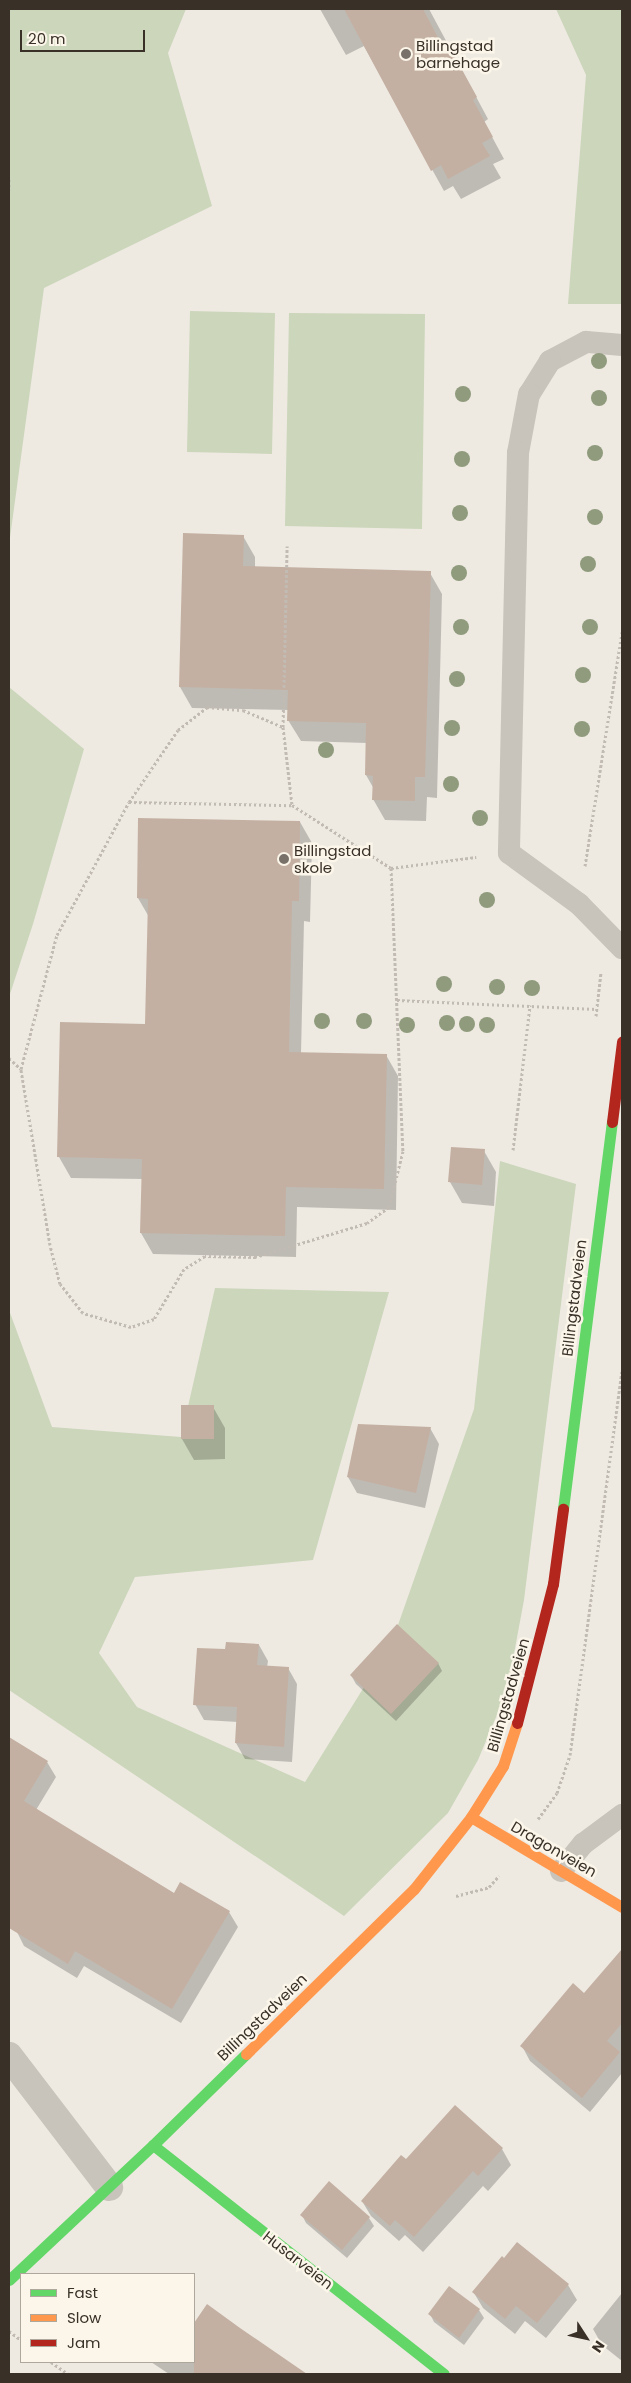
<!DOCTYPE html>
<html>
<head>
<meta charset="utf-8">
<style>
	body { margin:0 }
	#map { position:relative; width:631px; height:2383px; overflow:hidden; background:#eeeae2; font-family:Poppins,sans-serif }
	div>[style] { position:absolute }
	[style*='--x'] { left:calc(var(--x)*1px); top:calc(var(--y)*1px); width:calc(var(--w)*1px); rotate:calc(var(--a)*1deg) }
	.green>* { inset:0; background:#ccd6bb }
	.shadow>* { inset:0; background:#0003 }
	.building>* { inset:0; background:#c4b0a2 }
	.path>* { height:3px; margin-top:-1.5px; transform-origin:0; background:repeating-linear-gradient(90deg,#c1bbb3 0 2.5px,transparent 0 5px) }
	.lane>* { height:22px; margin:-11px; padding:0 11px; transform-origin:11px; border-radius:11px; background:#c8c3bb }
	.street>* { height:28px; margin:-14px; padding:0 14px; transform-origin:14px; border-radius:14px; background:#c8c3bb }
	.fast>* { height:11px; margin:-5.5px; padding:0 5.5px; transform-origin:5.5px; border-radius:5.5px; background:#63d668 }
	.slow>* { height:11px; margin:-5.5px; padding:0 5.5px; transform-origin:5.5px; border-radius:5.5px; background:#ff974d }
	.jam>* { height:11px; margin:-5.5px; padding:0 5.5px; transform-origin:5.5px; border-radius:5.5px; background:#b3261e }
	.trees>* { width:16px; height:16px; margin:-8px; border-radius:50%; background:#8f9b7c }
	.dots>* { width:14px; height:14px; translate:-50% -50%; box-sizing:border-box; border:2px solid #fbf6e9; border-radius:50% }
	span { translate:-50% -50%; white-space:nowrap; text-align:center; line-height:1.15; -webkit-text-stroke:5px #fbf6e9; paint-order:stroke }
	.poi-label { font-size:15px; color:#393028 }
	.left { translate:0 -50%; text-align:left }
	.street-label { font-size:15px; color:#393028 }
	.frame { position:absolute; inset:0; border:10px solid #393028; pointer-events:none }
	.legend { position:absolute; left:20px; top:2273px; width:175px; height:90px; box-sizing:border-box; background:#fbf6e9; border:1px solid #ada79c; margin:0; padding:6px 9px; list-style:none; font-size:15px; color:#393028 }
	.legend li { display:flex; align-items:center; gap:10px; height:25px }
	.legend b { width:25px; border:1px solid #ada79c }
	.north { position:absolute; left:561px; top:2313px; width:50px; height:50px; -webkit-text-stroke:4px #fbf6e9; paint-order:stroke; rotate:125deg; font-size:14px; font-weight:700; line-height:20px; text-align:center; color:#393028 }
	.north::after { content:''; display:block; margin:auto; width:18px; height:22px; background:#393028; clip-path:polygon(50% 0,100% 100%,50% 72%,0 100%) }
	.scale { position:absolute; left:20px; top:30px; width:125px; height:22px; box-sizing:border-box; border:2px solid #393028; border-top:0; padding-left:6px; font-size:15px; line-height:18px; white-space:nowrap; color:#393028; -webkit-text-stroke:4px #fbf6e9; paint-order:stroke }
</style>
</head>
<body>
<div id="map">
	<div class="green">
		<div style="clip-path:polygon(9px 9px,186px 9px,168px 53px,212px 206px,44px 288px,9px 545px)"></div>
		<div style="clip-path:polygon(556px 9px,622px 9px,622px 304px,568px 304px,586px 75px)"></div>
		<div style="clip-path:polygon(190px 311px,275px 313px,272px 454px,187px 452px)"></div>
		<div style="clip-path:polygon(289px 313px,425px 314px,422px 529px,285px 526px)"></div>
		<div style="clip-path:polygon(9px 687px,84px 749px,33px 924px,9px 997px)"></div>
		<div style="clip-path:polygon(500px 1161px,576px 1184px,524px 1600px,507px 1691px,478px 1760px,448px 1813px,344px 1916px,9px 1690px,9px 1310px,52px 1427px,181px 1437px,215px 1288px,389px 1292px,313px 1560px,135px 1577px,99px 1653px,137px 1707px,305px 1782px,392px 1642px,474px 1409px)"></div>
	</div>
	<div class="shadow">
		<div style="clip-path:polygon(320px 9px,429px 9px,488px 119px,484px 122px,504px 159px,493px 164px,501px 178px,461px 199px,453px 186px,444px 191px,364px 46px,346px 55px)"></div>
		<div style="clip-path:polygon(243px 536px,255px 557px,255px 568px,430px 573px,442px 594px,437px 798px,427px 797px,426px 821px,385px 820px,373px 799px,374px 789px,366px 775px,367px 743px,301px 741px,288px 720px,289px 710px,192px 708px,180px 687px)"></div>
		<div style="clip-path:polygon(300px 822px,312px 843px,310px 922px,304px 921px,301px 1054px,386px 1055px,398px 1076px,396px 1210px,297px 1207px,296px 1257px,153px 1254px,141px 1233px,143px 1179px,71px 1178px,59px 1157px,147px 1025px,149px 917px,138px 898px)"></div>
		<div style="clip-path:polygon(484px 1151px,496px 1172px,494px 1206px,462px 1203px,450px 1182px)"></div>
		<div style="clip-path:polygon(213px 1407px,225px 1428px,225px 1459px,194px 1460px,182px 1439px)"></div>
		<div style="clip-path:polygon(430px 1428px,439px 1444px,425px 1508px,357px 1493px,348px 1477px)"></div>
		<div style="clip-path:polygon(259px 1645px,268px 1661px,267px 1667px,288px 1668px,297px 1684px,292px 1762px,245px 1759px,236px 1743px,238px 1722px,204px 1720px,195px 1704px)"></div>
		<div style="clip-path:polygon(438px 1663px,442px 1671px,396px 1721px,356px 1684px,351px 1675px)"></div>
		<div style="clip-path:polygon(9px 1738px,47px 1762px,56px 1777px,36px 1810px,175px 1894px,229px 1912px,238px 1927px,181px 2023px,84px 1966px,77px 1978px,24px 1946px,16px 1930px,9px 1925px)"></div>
		<div style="clip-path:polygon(608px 1968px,622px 1981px,622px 2073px,590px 2112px,530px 2061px,522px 2046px,585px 1995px)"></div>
		<div style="clip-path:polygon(455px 2107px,502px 2149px,511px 2165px,488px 2191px,483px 2186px,423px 2252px,405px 2235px,399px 2241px,371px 2216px,362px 2201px,406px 2161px)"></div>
		<div style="clip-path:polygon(302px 2215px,369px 2218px,374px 2226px,347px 2258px,306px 2223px)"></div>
		<div style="clip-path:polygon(568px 2285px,577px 2300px,546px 2338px,525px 2321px,515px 2334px,483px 2308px,474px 2293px)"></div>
		<div style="clip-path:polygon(450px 2287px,479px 2310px,484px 2318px,464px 2345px,434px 2322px,430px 2314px)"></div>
		<div style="clip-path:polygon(622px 2293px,622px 2361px,602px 2345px,593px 2329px)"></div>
		<div style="clip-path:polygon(207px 2306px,305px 2374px,169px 2374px,151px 2362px,194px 2362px,194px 2325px)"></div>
	</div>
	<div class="building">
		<div style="clip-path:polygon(344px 9px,423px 9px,444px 49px,449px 46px,477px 97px,473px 100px,493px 137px,482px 143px,490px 156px,448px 179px,441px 165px,431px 171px)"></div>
		<div style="clip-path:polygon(183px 533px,244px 535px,243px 566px,431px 571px,425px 777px,415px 777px,415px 801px,372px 800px,373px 776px,365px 775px,366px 723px,287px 721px,288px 690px,179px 687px)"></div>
		<div style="clip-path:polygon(138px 818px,300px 821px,299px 901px,292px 901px,289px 1052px,387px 1054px,384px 1189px,286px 1187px,285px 1236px,140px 1233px,142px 1159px,57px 1157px,60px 1022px,145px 1024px,148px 899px,137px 898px)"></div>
		<div style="clip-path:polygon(451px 1147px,485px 1149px,482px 1185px,448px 1182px)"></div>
		<div style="clip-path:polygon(181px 1405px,214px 1405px,214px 1439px,181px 1439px)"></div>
		<div style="clip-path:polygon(358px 1424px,431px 1427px,416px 1493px,347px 1477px)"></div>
		<div style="clip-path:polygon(397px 1624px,439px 1663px,391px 1714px,350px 1675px)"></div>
		<div style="clip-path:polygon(226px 1642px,259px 1644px,257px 1665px,289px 1667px,284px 1747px,235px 1743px,237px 1707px,193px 1705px,197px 1648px,225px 1649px)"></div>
		<div style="clip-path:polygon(9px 1737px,48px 1761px,24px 1801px,174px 1893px,180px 1882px,230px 1911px,172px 2009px,75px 1951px,68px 1964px,9px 1928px)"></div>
		<div style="clip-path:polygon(622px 1949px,622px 2023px,607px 2041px,620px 2052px,582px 2098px,520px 2046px,573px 1983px,584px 1993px)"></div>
		<div style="clip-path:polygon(455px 2105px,503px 2148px,478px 2176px,473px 2171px,414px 2237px,395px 2220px,390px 2226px,361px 2201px,401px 2155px,406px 2159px)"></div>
		<div style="clip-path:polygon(329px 2181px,370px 2217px,342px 2250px,300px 2215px)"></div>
		<div style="clip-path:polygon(517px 2242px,569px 2284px,537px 2323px,516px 2306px,505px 2319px,472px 2292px,502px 2256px,504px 2258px)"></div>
		<div style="clip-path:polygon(449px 2286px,480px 2309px,459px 2338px,428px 2314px)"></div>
		<div style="clip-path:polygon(207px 2304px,240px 2328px,307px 2374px,194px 2374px,194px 2323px)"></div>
	</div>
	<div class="path">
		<div style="--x:9;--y:179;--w:11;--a:90"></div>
		<div style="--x:283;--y:727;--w:181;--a:-88.7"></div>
		<div style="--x:129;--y:802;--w:163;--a:1.1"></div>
		<div style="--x:585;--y:866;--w:237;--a:-81"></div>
		<div style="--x:391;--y:868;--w:283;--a:87.6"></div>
		<div style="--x:403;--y:1151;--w:58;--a:104"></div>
		<div style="--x:389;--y:1207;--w:27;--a:144"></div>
		<div style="--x:367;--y:1223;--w:116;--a:163"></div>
		<div style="--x:256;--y:1257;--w:51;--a:-178.9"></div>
		<div style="--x:205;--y:1256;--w:25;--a:148"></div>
		<div style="--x:184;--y:1269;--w:58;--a:121"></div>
		<div style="--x:154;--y:1319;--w:24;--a:161"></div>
		<div style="--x:131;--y:1327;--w:50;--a:-163.7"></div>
		<div style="--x:83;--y:1313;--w:37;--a:-128"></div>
		<div style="--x:60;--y:1284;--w:40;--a:-104.4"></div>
		<div style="--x:50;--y:1245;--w:178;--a:-99.4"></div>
		<div style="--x:21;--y:1069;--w:139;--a:-75"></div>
		<div style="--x:57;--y:935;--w:151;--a:-61.6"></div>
		<div style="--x:129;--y:802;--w:87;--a:-55.8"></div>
		<div style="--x:178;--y:730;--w:37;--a:-38"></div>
		<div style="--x:207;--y:707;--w:36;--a:5"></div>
		<div style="--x:243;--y:710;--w:43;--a:23"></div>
		<div style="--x:283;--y:727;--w:79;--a:83.4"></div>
		<div style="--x:292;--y:805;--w:117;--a:32.5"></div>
		<div style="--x:391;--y:868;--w:86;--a:-7.4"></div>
		<div style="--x:397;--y:1000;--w:199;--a:2.6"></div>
		<div style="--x:596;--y:1016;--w:44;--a:-83.5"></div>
		<div style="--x:9;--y:1058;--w:16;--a:43"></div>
		<div style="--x:513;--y:1150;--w:146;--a:-83.3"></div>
		<div style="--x:538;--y:1819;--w:32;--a:-54"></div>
		<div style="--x:557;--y:1793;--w:40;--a:-71.1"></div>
		<div style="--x:570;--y:1755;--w:387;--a:-82.3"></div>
		<div style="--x:456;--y:1896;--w:34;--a:-15"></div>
		<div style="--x:489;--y:1887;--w:15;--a:-48"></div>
		<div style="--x:9;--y:2331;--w:15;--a:37"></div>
		<div style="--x:51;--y:2362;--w:21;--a:35"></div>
	</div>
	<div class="lane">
		<div style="--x:622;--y:345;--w:36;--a:-175"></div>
		<div style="--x:586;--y:342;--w:41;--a:152.2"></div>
		<div style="--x:550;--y:361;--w:39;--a:122"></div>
		<div style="--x:529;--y:394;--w:60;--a:100.6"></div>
		<div style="--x:518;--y:453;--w:400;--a:91.3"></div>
		<div style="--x:509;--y:853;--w:87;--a:36.1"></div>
		<div style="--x:579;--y:904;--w:62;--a:45.7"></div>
		<div style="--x:561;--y:1871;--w:35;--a:-51"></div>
		<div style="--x:583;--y:1844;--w:49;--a:-36.6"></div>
	</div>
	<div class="street">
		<div style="--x:9;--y:2056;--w:165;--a:52.6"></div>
	</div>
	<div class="fast">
		<div style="--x:563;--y:1509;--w:390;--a:-82.8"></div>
		<div style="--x:153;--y:2145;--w:370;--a:38.2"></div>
		<div style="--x:9;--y:2280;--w:197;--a:-43.2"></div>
		<div style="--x:153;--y:2145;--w:130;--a:-44.4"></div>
	</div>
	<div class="slow">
		<div style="--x:471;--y:1817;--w:176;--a:30.8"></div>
		<div style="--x:246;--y:2054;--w:235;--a:-44.5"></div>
		<div style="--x:414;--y:1889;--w:92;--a:-51.6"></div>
		<div style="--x:471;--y:1817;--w:60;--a:-57.9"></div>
		<div style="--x:503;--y:1766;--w:45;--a:-72"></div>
	</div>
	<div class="jam">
		<div style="--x:612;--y:1122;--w:81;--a:-82.9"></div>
		<div style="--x:517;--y:1723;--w:144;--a:-75.5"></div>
		<div style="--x:553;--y:1584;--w:76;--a:-82.4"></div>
	</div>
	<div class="trees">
		<div style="left:599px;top:361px"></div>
		<div style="left:463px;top:394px"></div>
		<div style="left:599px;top:398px"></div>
		<div style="left:595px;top:453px"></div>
		<div style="left:462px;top:459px"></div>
		<div style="left:460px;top:513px"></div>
		<div style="left:595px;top:517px"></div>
		<div style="left:588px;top:564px"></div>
		<div style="left:459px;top:573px"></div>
		<div style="left:461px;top:627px"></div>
		<div style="left:590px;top:627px"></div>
		<div style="left:583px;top:675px"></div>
		<div style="left:457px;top:679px"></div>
		<div style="left:452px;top:728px"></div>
		<div style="left:582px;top:729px"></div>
		<div style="left:326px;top:750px"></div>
		<div style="left:451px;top:784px"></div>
		<div style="left:480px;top:818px"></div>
		<div style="left:487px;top:900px"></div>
		<div style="left:444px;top:984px"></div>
		<div style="left:497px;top:987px"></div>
		<div style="left:532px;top:988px"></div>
		<div style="left:322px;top:1021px"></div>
		<div style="left:364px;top:1021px"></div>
		<div style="left:447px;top:1023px"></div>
		<div style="left:467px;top:1024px"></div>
		<div style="left:407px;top:1025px"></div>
		<div style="left:487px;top:1025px"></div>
	</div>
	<div class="dots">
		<div style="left:406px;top:54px;background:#787169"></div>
		<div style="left:284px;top:859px;background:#787169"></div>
	</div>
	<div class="poi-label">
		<span class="left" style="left:416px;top:54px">Billingstad<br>barnehage</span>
		<span class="left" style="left:294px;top:859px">Billingstad<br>skole</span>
	</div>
	<div class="street-label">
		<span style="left:574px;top:1298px;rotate:-83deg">Billingstadveien</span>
		<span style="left:508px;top:1695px;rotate:-74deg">Billingstadveien</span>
		<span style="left:554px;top:1849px;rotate:30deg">Dragonveien</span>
		<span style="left:262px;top:2017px;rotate:-44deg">Billingstadveien</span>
		<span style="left:298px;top:2260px;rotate:38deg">Husarveien</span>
	</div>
	<div class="frame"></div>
	<ul class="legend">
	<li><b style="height:6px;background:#63d668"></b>Fast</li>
	<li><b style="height:6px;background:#ff974d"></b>Slow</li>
	<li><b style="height:6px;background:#b3261e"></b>Jam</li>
	</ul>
	<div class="north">N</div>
	<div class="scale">20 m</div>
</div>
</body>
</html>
